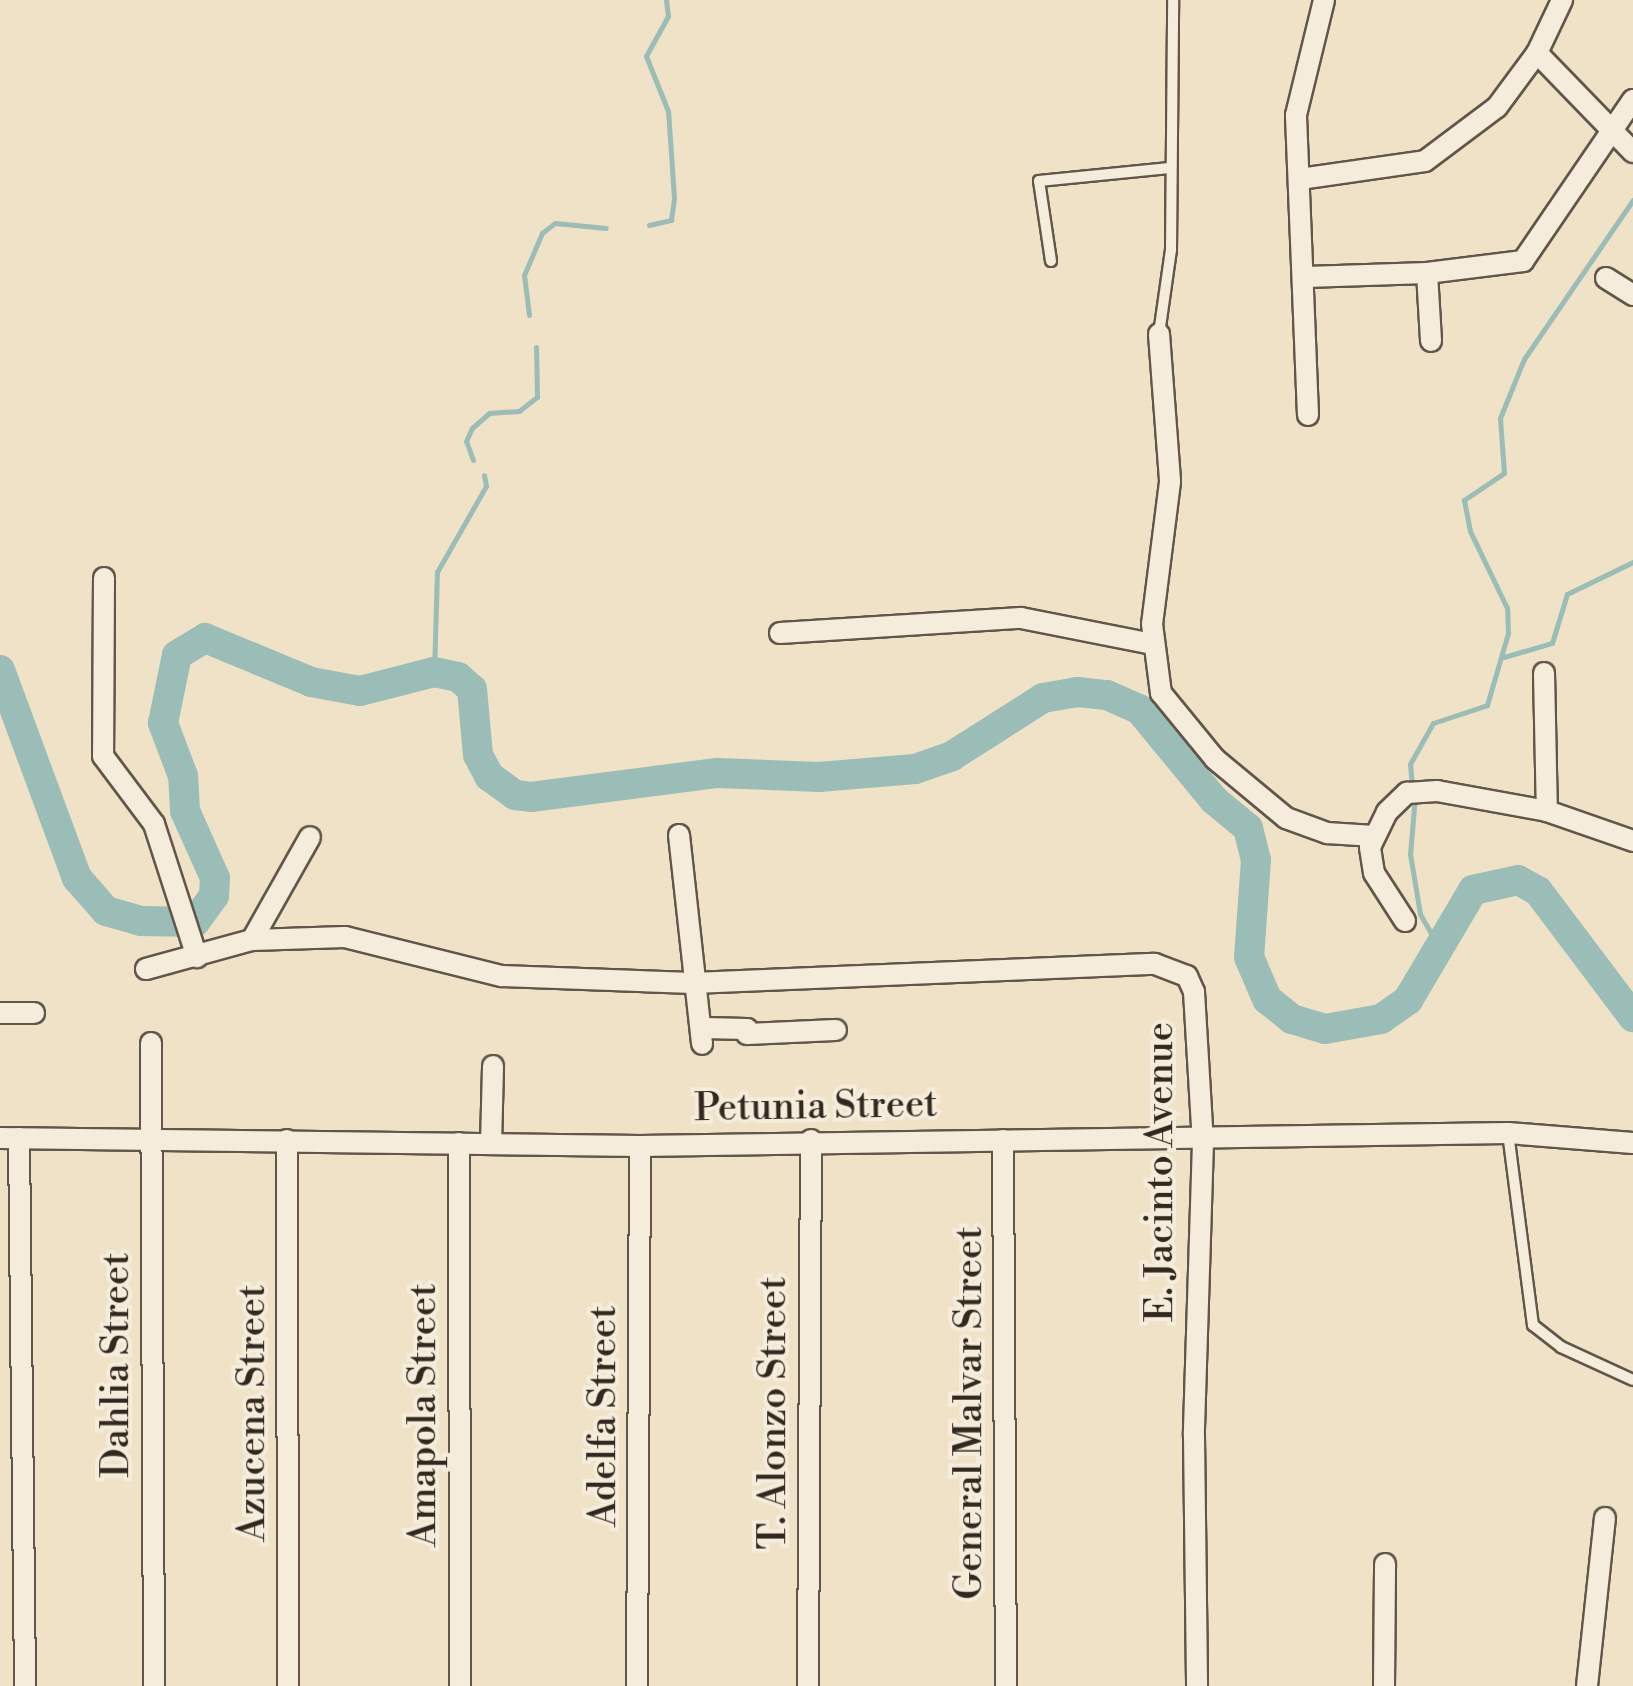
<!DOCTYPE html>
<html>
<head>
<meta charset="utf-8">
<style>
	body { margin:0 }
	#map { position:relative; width:1633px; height:1686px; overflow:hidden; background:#efe2c7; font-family:"Libre Bodoni",serif }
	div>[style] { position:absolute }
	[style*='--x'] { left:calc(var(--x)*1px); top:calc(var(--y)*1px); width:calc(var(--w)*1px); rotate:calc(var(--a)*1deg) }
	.stream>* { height:5px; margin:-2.5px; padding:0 2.5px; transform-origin:2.5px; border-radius:2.5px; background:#9abdb8 }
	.river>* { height:30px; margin:-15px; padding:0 15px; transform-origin:15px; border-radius:15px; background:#9abdb8 }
	.roads { filter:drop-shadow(2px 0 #615649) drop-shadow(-2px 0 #615649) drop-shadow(0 2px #615649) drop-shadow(0 -2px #615649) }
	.service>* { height:10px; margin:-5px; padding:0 5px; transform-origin:5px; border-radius:5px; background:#f5ecdb }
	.minor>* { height:20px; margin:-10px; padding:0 10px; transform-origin:10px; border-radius:10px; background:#f5ecdb }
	span { translate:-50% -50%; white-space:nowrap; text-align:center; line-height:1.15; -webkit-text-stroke:8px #f5ecdb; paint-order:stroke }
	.street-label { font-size:38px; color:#32281f }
</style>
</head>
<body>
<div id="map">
	<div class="stream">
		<div style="--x:649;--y:225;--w:23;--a:-13"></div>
		<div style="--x:671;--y:220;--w:22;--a:-82"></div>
		<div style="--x:674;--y:198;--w:87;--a:-93.9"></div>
		<div style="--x:668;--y:111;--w:59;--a:-111.8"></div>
		<div style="--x:646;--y:56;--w:46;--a:-61.2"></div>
		<div style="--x:668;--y:16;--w:16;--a:-97"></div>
		<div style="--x:529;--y:315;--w:40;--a:-97.1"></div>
		<div style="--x:524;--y:275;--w:46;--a:-66.8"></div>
		<div style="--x:542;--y:233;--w:16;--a:-38"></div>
		<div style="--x:555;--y:223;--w:51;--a:5.6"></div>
		<div style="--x:473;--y:460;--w:20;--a:-110"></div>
		<div style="--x:466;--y:441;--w:14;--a:-65"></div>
		<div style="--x:472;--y:428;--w:23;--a:-41"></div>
		<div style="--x:489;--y:413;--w:30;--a:-4"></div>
		<div style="--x:519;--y:411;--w:23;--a:-38"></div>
		<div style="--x:537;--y:397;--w:50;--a:-91.1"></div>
		<div style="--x:1504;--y:657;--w:50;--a:-16.3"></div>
		<div style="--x:1552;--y:643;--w:51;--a:-73"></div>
		<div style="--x:1567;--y:594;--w:73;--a:-25.9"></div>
		<div style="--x:434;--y:672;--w:100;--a:-88.3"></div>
		<div style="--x:437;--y:572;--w:99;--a:-60.3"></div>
		<div style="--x:486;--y:486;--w:11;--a:-100"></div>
		<div style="--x:1412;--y:786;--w:22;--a:-95"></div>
		<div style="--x:1410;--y:764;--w:47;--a:-60.7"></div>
		<div style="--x:1433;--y:723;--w:57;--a:-18.4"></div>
		<div style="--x:1487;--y:705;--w:75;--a:-73.7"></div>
		<div style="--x:1508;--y:633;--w:25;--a:-92"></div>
		<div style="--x:1507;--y:608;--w:85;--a:-115.7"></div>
		<div style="--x:1470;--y:531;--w:32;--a:-101"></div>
		<div style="--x:1464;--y:500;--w:48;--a:-34"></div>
		<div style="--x:1504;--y:473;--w:55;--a:-94.2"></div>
		<div style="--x:1500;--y:418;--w:64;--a:-67.9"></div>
		<div style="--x:1524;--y:359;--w:193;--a:-55.6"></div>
		<div style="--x:1415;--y:796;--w:58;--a:94.9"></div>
		<div style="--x:1410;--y:854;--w:61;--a:80.5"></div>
		<div style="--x:1420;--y:914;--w:32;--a:60"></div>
	</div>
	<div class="river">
		<div style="--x:0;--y:670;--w:222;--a:69.7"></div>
		<div style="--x:77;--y:878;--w:44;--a:48.7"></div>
		<div style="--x:106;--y:911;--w:37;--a:16"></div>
		<div style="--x:142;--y:921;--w:53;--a:1.1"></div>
		<div style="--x:195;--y:922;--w:32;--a:-54"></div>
		<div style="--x:214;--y:896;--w:18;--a:-87"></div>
		<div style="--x:215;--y:878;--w:73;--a:-114.1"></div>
		<div style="--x:185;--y:811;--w:35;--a:-93"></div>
		<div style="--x:183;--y:776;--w:57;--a:-110.7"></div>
		<div style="--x:163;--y:723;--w:69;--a:-78.4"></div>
		<div style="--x:177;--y:655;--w:33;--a:-31"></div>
		<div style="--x:205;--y:638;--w:115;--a:22.5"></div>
		<div style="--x:311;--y:682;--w:50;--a:10.4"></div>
		<div style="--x:360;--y:691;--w:76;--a:-14.4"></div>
		<div style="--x:434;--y:672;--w:25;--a:12"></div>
		<div style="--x:458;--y:677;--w:18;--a:41"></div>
		<div style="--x:472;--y:689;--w:66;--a:84.8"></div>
		<div style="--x:478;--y:755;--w:24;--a:62"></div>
		<div style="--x:489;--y:776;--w:32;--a:36"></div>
		<div style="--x:515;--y:795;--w:16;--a:7"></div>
		<div style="--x:531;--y:797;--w:188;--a:-7.4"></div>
		<div style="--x:717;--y:773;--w:102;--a:2.2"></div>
		<div style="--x:819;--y:777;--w:96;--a:-4.8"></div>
		<div style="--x:915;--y:769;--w:39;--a:-19"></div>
		<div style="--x:952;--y:756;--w:108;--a:-32.5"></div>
		<div style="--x:1043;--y:698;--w:35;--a:-10"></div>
		<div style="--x:1077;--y:692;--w:30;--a:6"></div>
		<div style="--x:1107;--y:695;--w:35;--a:24"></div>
		<div style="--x:1139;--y:709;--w:118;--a:50.5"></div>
		<div style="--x:1214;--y:800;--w:44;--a:39.5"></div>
		<div style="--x:1248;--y:828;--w:33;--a:76"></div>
		<div style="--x:1256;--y:860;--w:97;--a:94.1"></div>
		<div style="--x:1249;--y:957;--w:46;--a:66.8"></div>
		<div style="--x:1267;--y:999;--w:32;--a:39"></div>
		<div style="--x:1292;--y:1019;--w:34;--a:17"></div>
		<div style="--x:1325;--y:1029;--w:57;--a:-10.1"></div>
		<div style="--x:1381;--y:1019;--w:33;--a:-35"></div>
		<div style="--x:1408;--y:1000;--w:128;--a:-59.4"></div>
		<div style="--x:1473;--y:890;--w:46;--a:-12.5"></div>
		<div style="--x:1518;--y:880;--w:23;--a:29"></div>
		<div style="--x:1538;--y:891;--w:158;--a:53"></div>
	</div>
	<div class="roads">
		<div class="service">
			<div style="--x:1051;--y:261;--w:81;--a:-98.5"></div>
			<div style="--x:1039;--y:181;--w:131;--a:-5.7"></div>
			<div style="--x:1159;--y:334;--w:85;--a:-81.9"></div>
			<div style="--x:1171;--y:250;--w:250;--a:-89.5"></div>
			<div style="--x:1508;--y:1133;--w:194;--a:82.6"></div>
			<div style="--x:1533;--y:1325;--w:36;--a:38"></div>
			<div style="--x:1561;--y:1347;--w:79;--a:24.6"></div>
		</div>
		<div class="minor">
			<div style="--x:1537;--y:53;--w:138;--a:45.9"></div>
			<div style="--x:1300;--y:179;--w:126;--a:-8.2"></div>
			<div style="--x:1425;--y:161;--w:90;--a:-36.9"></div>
			<div style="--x:1497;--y:107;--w:67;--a:-53.5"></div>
			<div style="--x:1537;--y:53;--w:59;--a:-64.7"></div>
			<div style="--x:1427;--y:273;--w:68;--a:86.6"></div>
			<div style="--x:1306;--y:277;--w:121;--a:-1.9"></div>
			<div style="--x:1427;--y:273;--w:97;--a:-7.1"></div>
			<div style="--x:1523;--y:261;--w:195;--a:-55.7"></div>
			<div style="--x:1606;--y:278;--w:32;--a:32"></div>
			<div style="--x:1159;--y:334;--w:148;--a:85.7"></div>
			<div style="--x:1170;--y:482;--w:143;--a:97.2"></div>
			<div style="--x:1152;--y:624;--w:70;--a:82.6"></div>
			<div style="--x:1161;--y:693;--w:85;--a:50.7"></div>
			<div style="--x:1215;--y:759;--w:92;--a:39.7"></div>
			<div style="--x:1286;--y:818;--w:44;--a:20.1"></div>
			<div style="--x:1327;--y:833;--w:47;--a:3.7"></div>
			<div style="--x:1308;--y:415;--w:300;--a:-92.3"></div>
			<div style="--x:1296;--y:115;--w:118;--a:-76.3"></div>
			<div style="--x:104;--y:578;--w:178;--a:90.3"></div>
			<div style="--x:103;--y:756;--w:85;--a:53.1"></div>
			<div style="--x:154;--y:824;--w:140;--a:72.1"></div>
			<div style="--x:780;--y:633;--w:241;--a:-3.6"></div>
			<div style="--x:1021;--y:618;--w:134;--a:11.2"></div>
			<div style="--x:1544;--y:673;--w:138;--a:88.8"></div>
			<div style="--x:679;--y:835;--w:210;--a:83.7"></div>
			<div style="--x:1405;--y:921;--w:57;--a:-122.9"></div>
			<div style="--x:1374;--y:873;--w:26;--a:-99"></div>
			<div style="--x:1370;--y:847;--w:39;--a:-64"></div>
			<div style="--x:1387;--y:812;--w:28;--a:-44"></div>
			<div style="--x:1407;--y:793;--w:30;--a:-4"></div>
			<div style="--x:1437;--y:791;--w:112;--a:10.3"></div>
			<div style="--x:1547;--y:811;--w:91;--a:19.2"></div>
			<div style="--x:252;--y:940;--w:93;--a:-1.8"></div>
			<div style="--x:345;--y:937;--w:162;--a:14"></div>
			<div style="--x:502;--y:976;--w:191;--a:2.1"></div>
			<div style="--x:693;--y:983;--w:462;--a:-2.4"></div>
			<div style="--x:1155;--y:964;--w:34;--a:21"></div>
			<div style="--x:1187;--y:976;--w:17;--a:66"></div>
			<div style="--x:1194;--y:992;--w:150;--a:86.6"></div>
			<div style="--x:1203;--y:1142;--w:294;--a:91.8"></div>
			<div style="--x:1194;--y:1436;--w:250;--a:89.3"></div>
			<div style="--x:146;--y:969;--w:110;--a:-15.3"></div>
			<div style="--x:252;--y:940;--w:118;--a:-60.6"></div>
			<div style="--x:0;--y:1013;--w:34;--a:0"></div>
			<div style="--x:703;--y:1028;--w:44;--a:1.3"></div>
			<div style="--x:747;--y:1029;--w:5;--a:90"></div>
			<div style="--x:747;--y:1034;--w:89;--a:-2.6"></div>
			<div style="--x:151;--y:1043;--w:643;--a:89.73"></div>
			<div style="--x:0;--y:1138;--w:640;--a:0.72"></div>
			<div style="--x:640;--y:1146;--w:868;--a:-0.86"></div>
			<div style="--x:1508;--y:1133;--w:125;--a:4.6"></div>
			<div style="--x:19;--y:1138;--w:548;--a:89.37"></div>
			<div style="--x:287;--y:1140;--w:546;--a:89.9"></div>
			<div style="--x:1003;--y:1140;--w:546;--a:89.69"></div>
			<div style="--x:459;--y:1143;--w:543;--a:89.89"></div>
			<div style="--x:491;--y:1144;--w:78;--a:-88.5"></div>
			<div style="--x:637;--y:1686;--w:540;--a:-89.68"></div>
			<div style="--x:808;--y:1686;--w:546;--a:-89.69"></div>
			<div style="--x:1384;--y:1686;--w:122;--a:-89.5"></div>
			<div style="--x:1587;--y:1686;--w:169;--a:-83.9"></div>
		</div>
	</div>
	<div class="street-label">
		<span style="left:816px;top:1107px;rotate:-1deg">Petunia Street</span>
		<span style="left:1161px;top:1172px;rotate:-90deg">E. Jacinto Avenue</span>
		<span style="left:117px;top:1365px;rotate:-90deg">Dahlia Street</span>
		<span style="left:253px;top:1413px;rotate:-90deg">Azucena Street</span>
		<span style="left:774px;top:1413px;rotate:-90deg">T. Alonzo Street</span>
		<span style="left:970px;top:1413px;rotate:-90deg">General Malvar Street</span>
		<span style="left:424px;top:1415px;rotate:-90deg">Amapola Street</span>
		<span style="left:604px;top:1416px;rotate:-90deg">Adelfa Street</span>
	</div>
</div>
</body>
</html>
